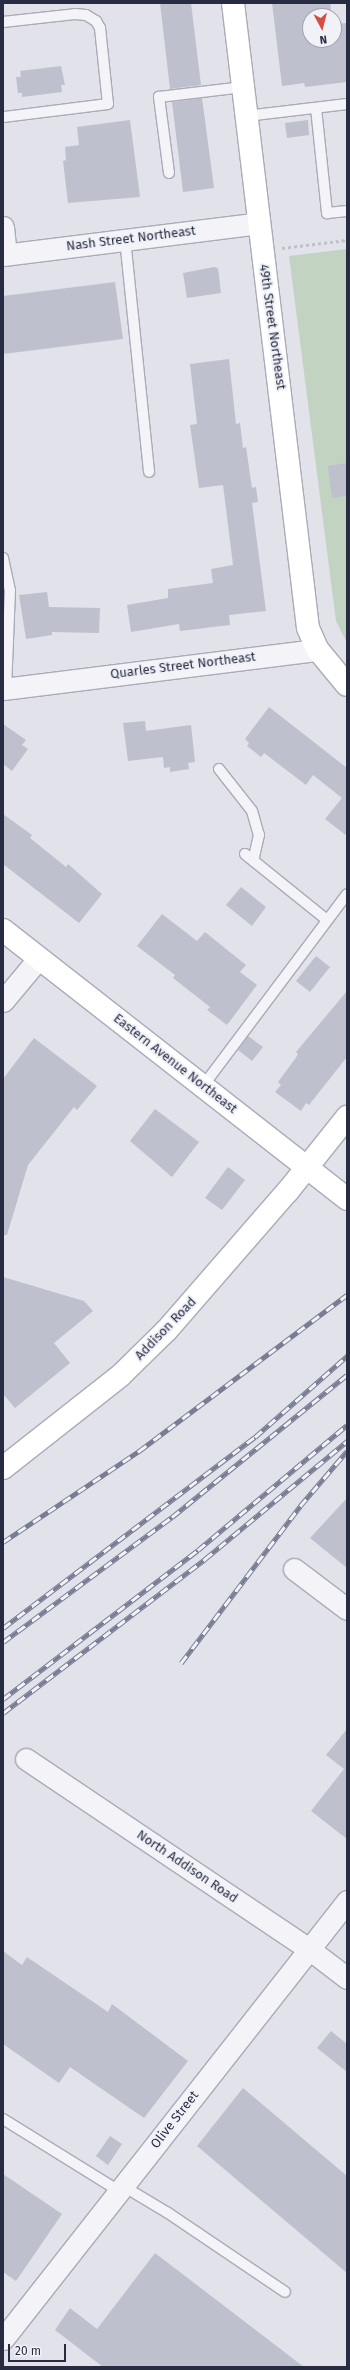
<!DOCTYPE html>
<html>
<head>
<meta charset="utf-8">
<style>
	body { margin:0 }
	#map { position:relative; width:350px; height:2370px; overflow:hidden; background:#e1e2ea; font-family:"Fira Sans",sans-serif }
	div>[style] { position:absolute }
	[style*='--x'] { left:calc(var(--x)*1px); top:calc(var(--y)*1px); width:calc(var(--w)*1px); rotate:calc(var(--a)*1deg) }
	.green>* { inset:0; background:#c2d4c1 }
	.building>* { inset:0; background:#bec0cd }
	.path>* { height:2.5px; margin-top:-1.25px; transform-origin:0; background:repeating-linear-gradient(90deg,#bfc0c9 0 3px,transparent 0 6px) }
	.roads { filter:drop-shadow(1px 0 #aaabb8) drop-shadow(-1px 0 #aaabb8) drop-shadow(0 1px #aaabb8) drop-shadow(0 -1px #aaabb8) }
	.lane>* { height:10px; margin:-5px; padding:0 5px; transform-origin:5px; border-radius:5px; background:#f4f4f8 }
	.street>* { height:21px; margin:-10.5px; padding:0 10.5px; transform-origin:10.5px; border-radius:10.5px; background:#f4f4f8 }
	.secondary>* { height:22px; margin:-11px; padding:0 11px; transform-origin:11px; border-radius:11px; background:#fff }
	.rail>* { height:4.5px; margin-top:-2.25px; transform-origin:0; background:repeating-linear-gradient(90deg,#f0f2f7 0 9px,#797d94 0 18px); box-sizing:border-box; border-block:1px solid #797d94 }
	span { translate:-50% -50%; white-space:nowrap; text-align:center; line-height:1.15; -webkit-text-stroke:4px #f0f2f7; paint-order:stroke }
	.street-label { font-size:13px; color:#282c43 }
	.frame { position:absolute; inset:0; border:4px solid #282c43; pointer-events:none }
	.north { position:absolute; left:302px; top:8px; width:40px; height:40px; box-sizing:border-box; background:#f0f2f7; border:1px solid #a0a3af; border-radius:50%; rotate:173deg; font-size:11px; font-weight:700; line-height:16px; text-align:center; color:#282c43 }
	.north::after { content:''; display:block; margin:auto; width:14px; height:18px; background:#d44e41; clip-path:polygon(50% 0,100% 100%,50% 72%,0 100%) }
	.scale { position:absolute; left:8px; top:2344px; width:58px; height:18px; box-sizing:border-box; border:2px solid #282c43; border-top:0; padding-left:5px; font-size:12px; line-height:14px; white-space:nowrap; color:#282c43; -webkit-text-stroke:3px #f0f2f7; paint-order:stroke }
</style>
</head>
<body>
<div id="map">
	<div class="green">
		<div style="clip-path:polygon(347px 249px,347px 643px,336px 621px,289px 256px)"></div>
	</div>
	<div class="building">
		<div style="clip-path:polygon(160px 3px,191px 3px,201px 85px,170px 89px)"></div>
		<div style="clip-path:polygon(272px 3px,330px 3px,332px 16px,310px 16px,310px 40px,334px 40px,334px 24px,347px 23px,347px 82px,305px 87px,304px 83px,282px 86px)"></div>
		<div style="clip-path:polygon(61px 66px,65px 85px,61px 85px,62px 92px,22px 97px,22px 93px,18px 93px,16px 77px,21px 77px,20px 71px)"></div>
		<div style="clip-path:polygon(202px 98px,214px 188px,183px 192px,172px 102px)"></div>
		<div style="clip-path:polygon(130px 120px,140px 197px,68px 203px,63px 161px,66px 160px,65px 147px,79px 145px,77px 127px)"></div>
		<div style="clip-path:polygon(308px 120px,309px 135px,287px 138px,285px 123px)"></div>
		<div style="clip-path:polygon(214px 267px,218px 268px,221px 293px,187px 298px,183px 273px)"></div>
		<div style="clip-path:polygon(115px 282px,123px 339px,3px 354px,3px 296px)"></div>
		<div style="clip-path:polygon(229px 359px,236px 424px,240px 423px,243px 448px,246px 447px,252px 488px,256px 487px,258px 502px,252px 503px,266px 611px,229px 615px,230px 625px,180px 631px,179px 624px,131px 632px,127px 605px,168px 598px,168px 589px,213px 583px,211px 569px,233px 565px,223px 485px,199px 488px,190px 425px,197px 424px,190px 364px)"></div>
		<div style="clip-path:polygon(347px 463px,347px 496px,332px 498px,328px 466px)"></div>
		<div style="clip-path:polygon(47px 592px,49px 607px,100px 608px,99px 633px,52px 632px,52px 635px,26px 639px,19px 595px)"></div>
		<div style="clip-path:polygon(269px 707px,347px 768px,347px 836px,325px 819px,342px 798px,313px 775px,306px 785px,264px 753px,261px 757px,247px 746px,249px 743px,245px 739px)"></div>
		<div style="clip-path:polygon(145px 721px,146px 731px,191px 725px,195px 762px,188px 763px,189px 769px,170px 772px,170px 767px,164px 768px,163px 757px,128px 761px,123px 723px)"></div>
		<div style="clip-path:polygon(3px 724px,26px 740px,22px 745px,28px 749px,12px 771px,3px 764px)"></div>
		<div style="clip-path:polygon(3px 814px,32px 835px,30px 838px,66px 867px,68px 864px,102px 894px,79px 923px,3px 864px)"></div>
		<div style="clip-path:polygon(241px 887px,266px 907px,252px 926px,226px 905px)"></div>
		<div style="clip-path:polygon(162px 914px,197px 941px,205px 932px,246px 965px,240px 972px,257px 985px,227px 1025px,207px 1010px,210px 1007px,173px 978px,175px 975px,137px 946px)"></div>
		<div style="clip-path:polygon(316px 956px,330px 967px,310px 992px,296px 981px)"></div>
		<div style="clip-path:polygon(347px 991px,347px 1057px,309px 1105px,306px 1103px,301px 1111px,275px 1092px,281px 1085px,278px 1082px,295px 1059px,298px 1054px,296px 1052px)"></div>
		<div style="clip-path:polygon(248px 1036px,263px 1047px,252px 1061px,238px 1050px)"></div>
		<div style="clip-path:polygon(34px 1038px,97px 1086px,77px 1110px,74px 1107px,28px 1165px,7px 1235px,3px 1235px,3px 1079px)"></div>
		<div style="clip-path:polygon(155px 1109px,199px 1142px,172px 1177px,130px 1141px)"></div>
		<div style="clip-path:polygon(228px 1167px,245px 1180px,222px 1210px,205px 1198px)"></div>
		<div style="clip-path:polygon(3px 1277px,84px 1301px,93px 1311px,54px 1343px,70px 1363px,15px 1408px,3px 1394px)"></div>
		<div style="clip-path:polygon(347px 1498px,347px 1568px,310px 1538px)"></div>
		<div style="clip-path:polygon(347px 1729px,347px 1839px,311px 1811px,344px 1769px,326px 1755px)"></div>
		<div style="clip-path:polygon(3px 1951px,22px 1965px,27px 1957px,108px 2012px,112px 2004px,188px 2061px,144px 2118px,70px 2067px,59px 2083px,3px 2044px)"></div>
		<div style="clip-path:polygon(331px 2031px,347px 2044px,347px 2072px,317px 2048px)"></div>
		<div style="clip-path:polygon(243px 2088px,347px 2176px,347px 2273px,197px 2146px)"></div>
		<div style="clip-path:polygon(110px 2136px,122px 2144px,108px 2165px,96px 2156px)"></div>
		<div style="clip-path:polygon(3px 2174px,62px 2214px,16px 2281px,3px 2272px)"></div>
		<div style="clip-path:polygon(155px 2253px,304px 2367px,103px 2367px,55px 2330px,70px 2308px,97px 2329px)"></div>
	</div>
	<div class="path">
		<div style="--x:282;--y:248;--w:65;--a:-7"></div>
	</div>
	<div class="roads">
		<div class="lane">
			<div style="--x:3;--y:22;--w:72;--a:-6.3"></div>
			<div style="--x:75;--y:14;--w:11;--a:5"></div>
			<div style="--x:86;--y:15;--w:12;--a:31"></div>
			<div style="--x:96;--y:21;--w:8;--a:60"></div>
			<div style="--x:100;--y:28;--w:76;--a:84"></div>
			<div style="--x:108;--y:104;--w:106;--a:172.9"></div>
			<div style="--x:316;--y:108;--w:106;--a:84"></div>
			<div style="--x:327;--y:213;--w:20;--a:-6"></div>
			<div style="--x:246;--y:116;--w:102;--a:-6.8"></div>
			<div style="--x:169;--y:173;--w:77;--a:-97.5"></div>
			<div style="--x:159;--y:97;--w:85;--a:-6.8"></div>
			<div style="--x:125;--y:239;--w:234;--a:84.1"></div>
			<div style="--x:3;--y:558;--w:33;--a:78"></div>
			<div style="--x:10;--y:590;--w:99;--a:92.3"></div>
			<div style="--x:219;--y:769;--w:53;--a:51.8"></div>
			<div style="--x:252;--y:811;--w:25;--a:74"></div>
			<div style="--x:259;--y:835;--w:26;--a:103"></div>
			<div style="--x:245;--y:854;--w:105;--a:38.8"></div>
			<div style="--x:203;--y:1086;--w:240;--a:-53.1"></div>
			<div style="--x:3;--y:2119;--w:137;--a:31.8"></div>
			<div style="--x:123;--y:2186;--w:52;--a:31"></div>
			<div style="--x:168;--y:2213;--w:141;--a:34"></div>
		</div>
		<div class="street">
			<div style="--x:3;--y:227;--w:27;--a:84"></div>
			<div style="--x:3;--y:255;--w:258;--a:-7.1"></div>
			<div style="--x:3;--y:689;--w:317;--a:-7.1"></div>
			<div style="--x:3;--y:1001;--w:56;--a:-50.1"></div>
			<div style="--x:294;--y:1569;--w:66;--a:37"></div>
			<div style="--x:26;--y:1759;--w:341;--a:33.9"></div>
			<div style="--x:309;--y:1949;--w:48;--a:37.3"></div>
			<div style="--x:3;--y:2339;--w:557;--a:-51.85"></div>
		</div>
		<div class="secondary">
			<div style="--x:233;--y:3;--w:629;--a:83.16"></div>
			<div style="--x:308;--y:628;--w:24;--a:66"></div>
			<div style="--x:318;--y:650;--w:45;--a:50.4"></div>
			<div style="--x:3;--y:930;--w:437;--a:38"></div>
			<div style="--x:3;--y:1468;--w:150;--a:-38.2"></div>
			<div style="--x:121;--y:1375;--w:64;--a:-44.4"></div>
			<div style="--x:167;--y:1330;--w:184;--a:-49"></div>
			<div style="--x:288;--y:1191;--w:95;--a:-51.4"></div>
		</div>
	</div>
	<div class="rail">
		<div style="--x:3;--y:1542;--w:164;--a:-33.8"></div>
		<div style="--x:139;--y:1451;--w:260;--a:-36.9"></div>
		<div style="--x:3;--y:1628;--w:316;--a:-37.2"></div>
		<div style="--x:255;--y:1437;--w:123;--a:-41.4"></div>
		<div style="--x:3;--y:1642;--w:210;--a:-36.5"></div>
		<div style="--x:172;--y:1517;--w:225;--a:-39.1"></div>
		<div style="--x:181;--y:1663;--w:197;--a:-52.8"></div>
		<div style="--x:300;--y:1506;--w:72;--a:-49.5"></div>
		<div style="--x:3;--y:1699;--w:245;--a:-37.4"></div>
		<div style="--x:198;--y:1550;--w:194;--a:-40"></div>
		<div style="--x:3;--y:1713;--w:254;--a:-37.3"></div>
		<div style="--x:205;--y:1559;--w:185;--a:-39.7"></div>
	</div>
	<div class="street-label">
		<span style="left:131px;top:239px;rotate:-7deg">Nash Street Northeast</span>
		<span style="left:272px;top:327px;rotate:82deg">49th Street Northeast</span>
		<span style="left:183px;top:666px;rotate:-7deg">Quarles Street Northeast</span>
		<span style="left:175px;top:1064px;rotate:38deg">Eastern Avenue Northeast</span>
		<span style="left:166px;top:1329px;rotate:-46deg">Addison Road</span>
		<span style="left:187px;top:1867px;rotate:34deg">North Addison Road</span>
		<span style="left:175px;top:2120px;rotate:-52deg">Olive Street</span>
	</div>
	<div class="frame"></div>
	<div class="north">N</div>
	<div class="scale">20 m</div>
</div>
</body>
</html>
